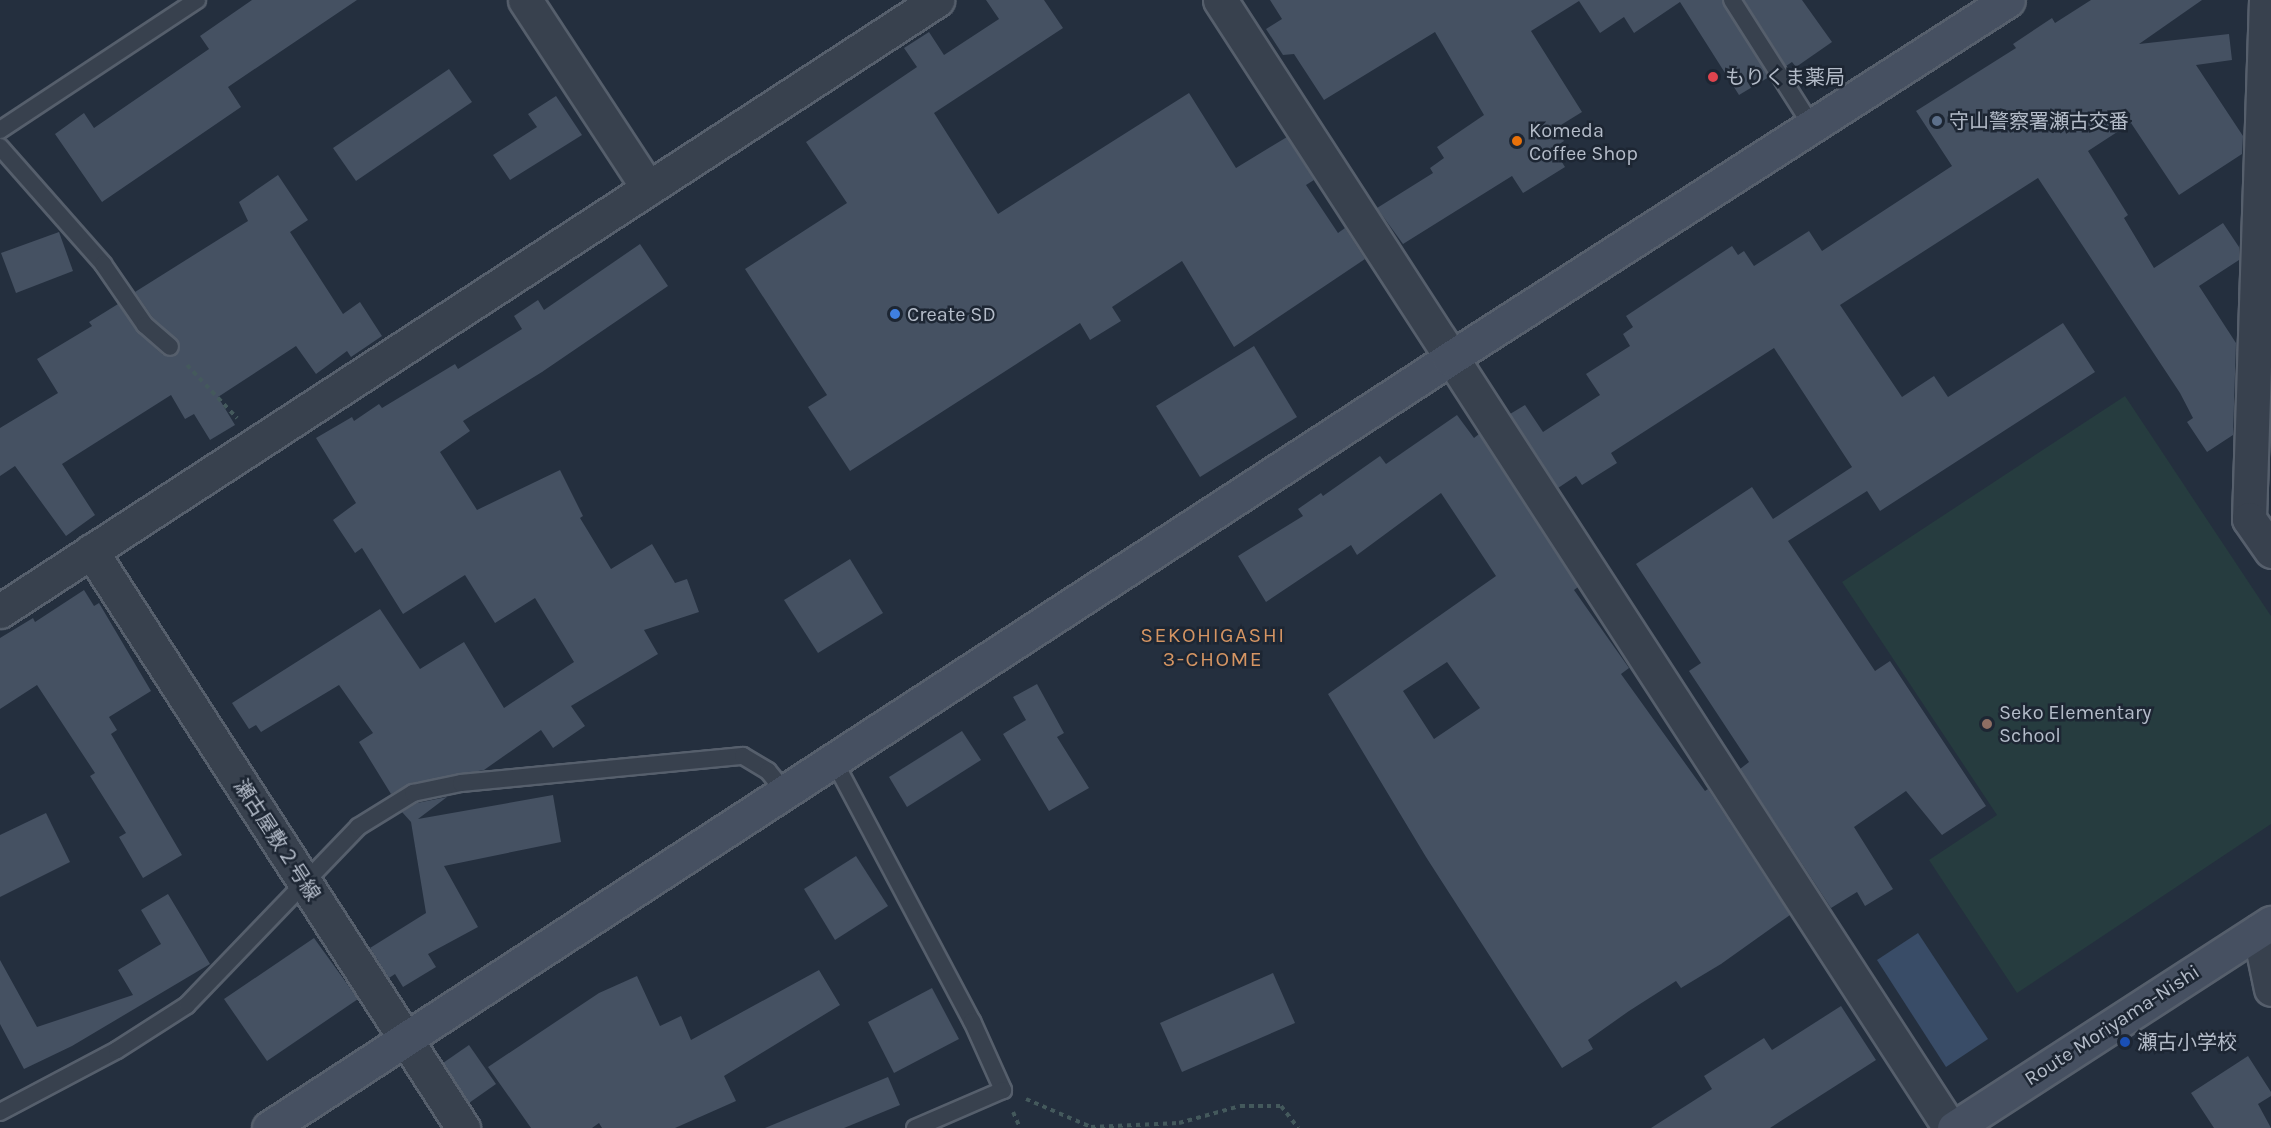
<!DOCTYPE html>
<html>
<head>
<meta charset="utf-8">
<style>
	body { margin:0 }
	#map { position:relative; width:2271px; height:1128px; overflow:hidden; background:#242f3e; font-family:Karla,"Noto Sans JP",sans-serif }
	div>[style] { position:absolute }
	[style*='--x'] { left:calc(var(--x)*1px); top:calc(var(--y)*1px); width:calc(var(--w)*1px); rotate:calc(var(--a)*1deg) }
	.green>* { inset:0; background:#263c3f }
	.water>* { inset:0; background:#394c67 }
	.building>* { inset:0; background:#455162 }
	.path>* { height:4px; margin-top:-2px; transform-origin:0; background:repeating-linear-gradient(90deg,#44595c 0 4.5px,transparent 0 9px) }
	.roads { filter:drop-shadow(2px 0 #565f6c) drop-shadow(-2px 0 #565f6c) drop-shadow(0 2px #565f6c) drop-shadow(0 -2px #565f6c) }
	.lane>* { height:16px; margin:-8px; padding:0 8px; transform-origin:8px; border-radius:8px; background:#38414e }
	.street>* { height:33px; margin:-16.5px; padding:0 16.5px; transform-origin:16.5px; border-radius:16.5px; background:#38414e }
	.secondary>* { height:33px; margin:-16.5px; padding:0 16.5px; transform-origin:16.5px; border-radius:16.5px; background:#465061 }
	.dots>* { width:16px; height:16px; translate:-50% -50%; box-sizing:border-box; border:3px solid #1d2633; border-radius:50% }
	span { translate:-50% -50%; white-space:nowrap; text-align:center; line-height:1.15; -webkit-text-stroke:5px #1d2633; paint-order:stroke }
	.poi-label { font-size:20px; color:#b4bcc9 }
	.left { translate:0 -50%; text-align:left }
	.street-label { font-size:20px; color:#b4bcc9 }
	.neighbourhood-label { font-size:21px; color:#d59563; letter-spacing:1.5px }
</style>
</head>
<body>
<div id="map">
	<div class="green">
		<div style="clip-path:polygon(2125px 396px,2271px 616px,2271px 824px,2017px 993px,1929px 860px,1997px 815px,1842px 582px)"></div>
	</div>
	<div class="water">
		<div style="clip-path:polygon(1918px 933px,1988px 1039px,1946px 1067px,1877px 960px)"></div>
	</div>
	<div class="building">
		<div style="clip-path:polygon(252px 0,357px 0,228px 87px,241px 107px,102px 202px,55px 134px,84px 113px,94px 128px,209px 49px,200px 36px)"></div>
		<div style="clip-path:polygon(986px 0,1044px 0,1063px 28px,934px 113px,998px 214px,1189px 93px,1236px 168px,1287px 137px,1314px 180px,1306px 185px,1338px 233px,1345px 228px,1365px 259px,1234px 347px,1182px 261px,1112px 307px,1121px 321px,1090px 340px,1080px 323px,850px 471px,808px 407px,827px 395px,745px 269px,847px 203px,806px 142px,917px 67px,904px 48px,929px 32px,944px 55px,999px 19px)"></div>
		<div style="clip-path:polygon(1270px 0,1722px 0,1769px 77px,1739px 95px,1680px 2px,1634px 33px,1624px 17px,1600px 33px,1579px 1px,1531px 31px,1582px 112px,1556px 128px,1564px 141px,1553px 148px,1565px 167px,1523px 193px,1512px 176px,1403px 244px,1377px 208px,1433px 173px,1430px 168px,1444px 158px,1437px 147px,1484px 115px,1435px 32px,1324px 100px,1294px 54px,1283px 55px,1266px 29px,1282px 19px)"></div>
		<div style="clip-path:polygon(1744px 0,1802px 0,1832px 42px,1796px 67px,1792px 62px,1786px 66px)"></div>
		<div style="clip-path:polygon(2091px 0,2202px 0,2139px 44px,2229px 34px,2232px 60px,2196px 65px,2243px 136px,2242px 154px,2179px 195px,2131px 123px,2088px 151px,2128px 215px,2124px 218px,2154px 268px,2223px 223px,2239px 247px,2239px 260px,2199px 286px,2236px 343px,2233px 435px,2207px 452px,2187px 422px,2193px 418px,2180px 393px,2038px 178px,1840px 305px,1902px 397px,1934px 376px,1948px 397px,2063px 323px,2095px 372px,1880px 511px,1867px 491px,1788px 541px,1875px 671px,1890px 661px,1986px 806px,1942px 835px,1906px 791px,1854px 827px,1893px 889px,1865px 906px,1857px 892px,1831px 908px,1740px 769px,1749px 762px,1689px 671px,1701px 663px,1636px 564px,1752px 487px,1773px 519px,1852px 467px,1774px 348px,1611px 453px,1617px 463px,1582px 485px,1576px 476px,1558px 488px,1510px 414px,1525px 405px,1543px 432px,1600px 395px,1586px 374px,1630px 346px,1623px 334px,1633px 327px,1626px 316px,1732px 246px,1738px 255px,1744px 251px,1754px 266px,1809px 231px,1822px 251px,1952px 166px,1916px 111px,2016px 48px,2013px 44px,2052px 18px,2055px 23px)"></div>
		<div style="clip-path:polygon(449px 69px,472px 102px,356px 181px,333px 148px)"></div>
		<div style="clip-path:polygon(556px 96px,582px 135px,510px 180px,493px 155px,537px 127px,528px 114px)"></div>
		<div style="clip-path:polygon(278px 175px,308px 220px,290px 232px,343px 314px,360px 302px,382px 336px,351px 357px,347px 351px,316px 374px,296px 346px,218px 397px,235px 425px,210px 440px,194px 414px,185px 419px,171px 395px,62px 464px,95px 515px,66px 536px,15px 466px,0 476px,0 428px,58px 393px,37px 359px,92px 326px,89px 322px,118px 304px,137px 331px,163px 355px,177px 354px,177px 340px,153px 318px,135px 292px,248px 221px,239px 202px)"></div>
		<div style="clip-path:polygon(59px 232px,73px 271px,16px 293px,1px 253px)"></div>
		<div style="clip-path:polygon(640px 244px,668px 286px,542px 372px,463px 421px,470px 431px,440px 452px,477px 510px,560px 470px,583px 516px,580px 518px,611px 569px,652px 544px,675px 583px,687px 579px,699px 612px,644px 630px,658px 654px,571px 706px,585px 726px,553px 748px,541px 730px,484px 770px,411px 783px,391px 794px,359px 742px,373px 733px,339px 685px,261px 732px,256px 725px,249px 729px,232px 703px,380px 609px,420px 669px,464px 642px,504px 708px,574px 662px,535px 598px,495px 623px,465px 575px,403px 614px,362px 548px,355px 553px,333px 520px,356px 503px,316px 438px,352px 417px,354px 421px,379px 404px,382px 408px,455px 364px,458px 369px,522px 329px,514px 316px,538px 300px,544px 310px)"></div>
		<div style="clip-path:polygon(1254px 346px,1297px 417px,1200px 477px,1156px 406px)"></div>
		<div style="clip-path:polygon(evenodd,1457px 415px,1474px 438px,1479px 434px,1578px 587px,1574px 590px,1629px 668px,1621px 674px,1705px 791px,1708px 789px,1790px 915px,1721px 964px,1681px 988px,1676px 981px,1629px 1011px,1588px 1040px,1593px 1049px,1562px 1068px,1426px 857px,1328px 694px,1496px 576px,1441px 493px,1357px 555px,1351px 545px,1266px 602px,1238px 556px,1303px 516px,1298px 509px,1321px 493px,1323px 496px,1380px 456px,1386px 464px,1457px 415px,1447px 662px,1480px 708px,1434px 739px,1403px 691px,1447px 662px)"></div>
		<div style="clip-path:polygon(850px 559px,883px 613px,818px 653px,784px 600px)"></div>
		<div style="clip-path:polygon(84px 590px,94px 606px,99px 603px,151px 691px,109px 717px,117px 730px,111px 734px,182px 855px,143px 878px,119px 837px,126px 833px,90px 776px,95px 773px,37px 685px,0 709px,0 638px,33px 618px,35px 622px)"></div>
		<div style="clip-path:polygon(1037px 684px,1064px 733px,1057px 737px,1089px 788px,1049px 811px,1003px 734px,1026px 720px,1013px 697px)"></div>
		<div style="clip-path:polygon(962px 731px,981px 760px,907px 807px,889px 777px)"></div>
		<div style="clip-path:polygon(553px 795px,561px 842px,444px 866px,478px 927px,428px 954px,436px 967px,403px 987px,395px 974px,389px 978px,370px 948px,426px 913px,411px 822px,402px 812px,417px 803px,447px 797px,418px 819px)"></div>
		<div style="clip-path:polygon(46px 813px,70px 862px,0 897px,0 835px)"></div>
		<div style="clip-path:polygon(856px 856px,888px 906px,835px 940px,804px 889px)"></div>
		<div style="clip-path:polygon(168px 894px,210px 964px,72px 1046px,24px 1069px,0 1024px,0 960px,37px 1027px,133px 995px,118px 970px,161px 944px,141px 910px)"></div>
		<div style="clip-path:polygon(314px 938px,358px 999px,267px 1061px,224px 999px)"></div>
		<div style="clip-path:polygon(819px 970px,840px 1005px,724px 1076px,736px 1101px,675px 1128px,602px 1128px,599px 1123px,592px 1128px,531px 1128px,488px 1067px,599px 993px,637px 976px,660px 1026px,681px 1016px,691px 1040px)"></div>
		<div style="clip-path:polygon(1273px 973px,1295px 1023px,1182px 1072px,1160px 1023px)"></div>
		<div style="clip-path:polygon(932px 988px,959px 1039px,894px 1073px,868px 1022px)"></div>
		<div style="clip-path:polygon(1841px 1006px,1876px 1060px,1770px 1128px,1651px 1128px,1712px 1089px,1704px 1076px,1764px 1038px,1772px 1050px)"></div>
		<div style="clip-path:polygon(469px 1045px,496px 1084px,469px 1103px,443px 1063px)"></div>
		<div style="clip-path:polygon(2248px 1056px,2271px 1092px,2271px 1096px,2258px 1104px,2271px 1128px,2214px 1128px,2191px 1093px)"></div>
		<div style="clip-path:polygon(888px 1077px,900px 1105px,844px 1128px,765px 1128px)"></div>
	</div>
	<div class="path">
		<div style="--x:187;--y:365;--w:73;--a:46.7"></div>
		<div style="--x:1026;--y:1099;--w:71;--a:23.3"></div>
		<div style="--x:1091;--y:1127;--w:88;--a:-2.6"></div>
		<div style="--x:1179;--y:1123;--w:63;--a:-15.6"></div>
		<div style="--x:1240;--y:1106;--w:41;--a:0"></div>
		<div style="--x:1281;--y:1106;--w:28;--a:52"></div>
		<div style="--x:1013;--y:1112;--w:17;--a:66"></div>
	</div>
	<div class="roads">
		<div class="lane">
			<div style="--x:1732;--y:0;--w:149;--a:57.6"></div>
			<div style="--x:0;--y:130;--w:236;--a:-33.4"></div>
			<div style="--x:0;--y:147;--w:156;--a:48.6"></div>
			<div style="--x:103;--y:264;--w:74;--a:55.5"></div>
			<div style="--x:145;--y:325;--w:33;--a:41"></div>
			<div style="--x:833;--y:759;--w:297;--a:62.1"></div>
			<div style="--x:972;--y:1021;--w:76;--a:65.8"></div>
			<div style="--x:1003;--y:1090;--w:96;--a:156.6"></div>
			<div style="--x:0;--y:1112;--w:132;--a:-27.9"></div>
			<div style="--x:117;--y:1050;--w:83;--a:-32.7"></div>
			<div style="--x:187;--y:1005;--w:247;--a:-46.1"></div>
			<div style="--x:358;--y:827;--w:65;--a:-31.7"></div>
			<div style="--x:413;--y:793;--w:49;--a:-11.8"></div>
			<div style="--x:461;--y:783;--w:283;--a:-5.5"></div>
			<div style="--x:743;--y:756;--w:29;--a:31"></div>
			<div style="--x:768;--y:771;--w:26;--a:51"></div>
		</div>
		<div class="street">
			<div style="--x:525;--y:0;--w:225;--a:56.8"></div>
			<div style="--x:1220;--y:0;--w:1344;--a:57.09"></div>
			<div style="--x:2266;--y:0;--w:519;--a:91.88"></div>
			<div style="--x:2249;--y:519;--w:39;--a:55"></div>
			<div style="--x:91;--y:551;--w:687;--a:57.19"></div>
			<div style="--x:0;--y:611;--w:1119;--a:-33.11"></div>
			<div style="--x:2259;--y:931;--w:59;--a:78.3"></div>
		</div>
		<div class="secondary">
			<div style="--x:269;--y:1128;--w:1408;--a:-33.09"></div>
			<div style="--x:1449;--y:359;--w:664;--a:-32.71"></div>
			<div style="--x:1954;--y:1128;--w:378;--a:-32.9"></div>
		</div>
	</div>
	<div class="dots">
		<div style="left:1713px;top:77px;background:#e0444e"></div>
		<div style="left:1937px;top:121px;background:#5c6f8a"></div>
		<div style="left:1517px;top:141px;background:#e8710a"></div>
		<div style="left:895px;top:314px;background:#3f7fe0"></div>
		<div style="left:1987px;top:724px;background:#8d6e63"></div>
		<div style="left:2125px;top:1042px;background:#1a4fb4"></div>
	</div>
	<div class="poi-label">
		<span class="left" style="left:1725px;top:77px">もりくま薬局</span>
		<span class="left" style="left:1949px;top:121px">守山警察署瀬古交番</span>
		<span class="left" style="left:1529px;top:142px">Komeda<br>Coffee Shop</span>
		<span class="left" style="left:907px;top:314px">Create SD</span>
		<span class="left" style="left:1999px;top:724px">Seko Elementary<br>School</span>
		<span class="left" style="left:2137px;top:1042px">瀬古小学校</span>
	</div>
	<div class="street-label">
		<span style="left:277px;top:840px;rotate:57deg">瀬古屋敷２号線</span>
		<span style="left:2112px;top:1025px;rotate:-33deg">Route Moriyama-Nishi</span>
	</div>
	<div class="neighbourhood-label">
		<span style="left:1213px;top:647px">SEKOHIGASHI<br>3-CHOME</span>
	</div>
</div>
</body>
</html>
